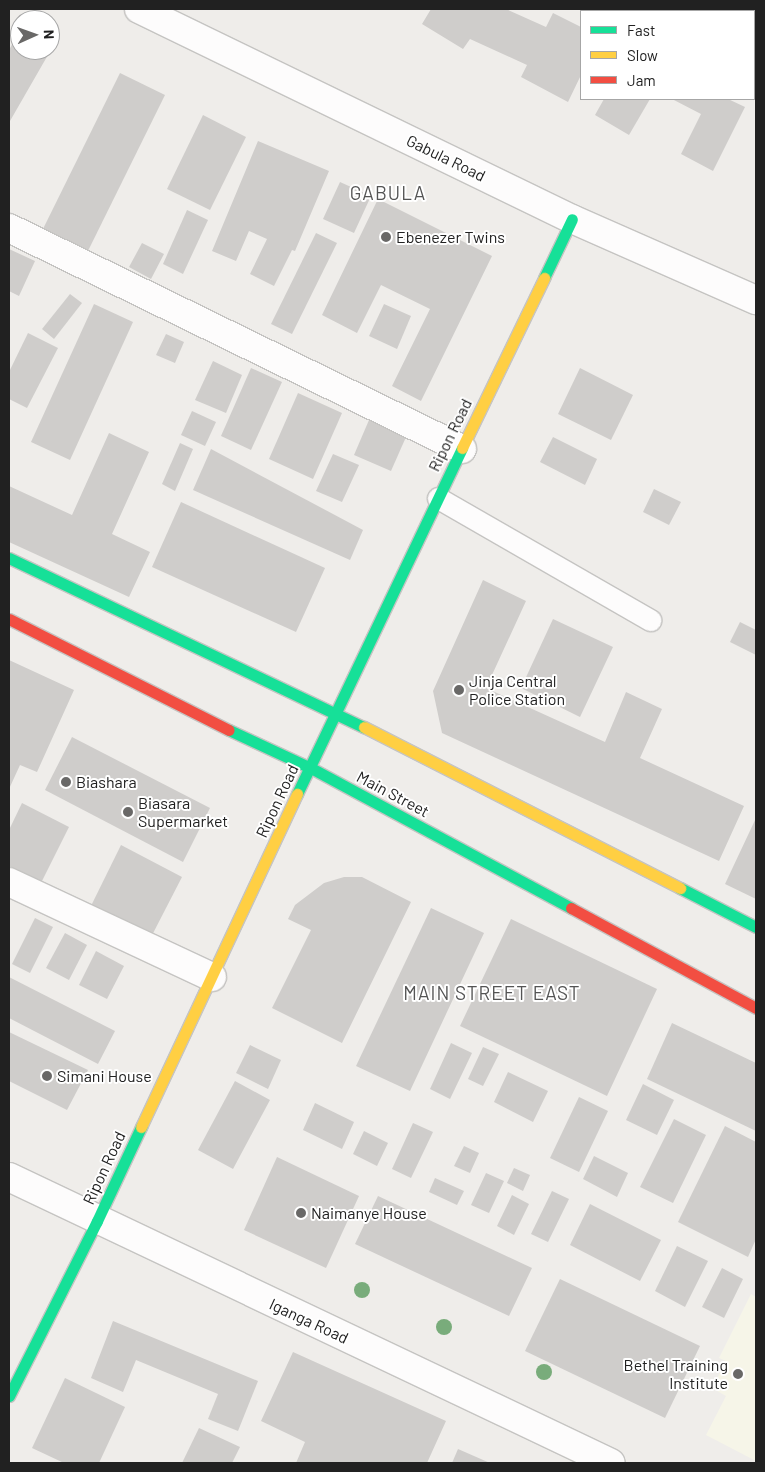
<!DOCTYPE html>
<html>
<head>
<meta charset="utf-8">
<style>
	body { margin:0 }
	#map { position:relative; width:765px; height:1472px; overflow:hidden; background:#efedea; font-family:Barlow,sans-serif }
	div>[style] { position:absolute }
	[style*='--x'] { left:calc(var(--x)*1px); top:calc(var(--y)*1px); width:calc(var(--w)*1px); rotate:calc(var(--a)*1deg) }
	.education>* { inset:0; background:#f6f5e8 }
	.building>* { inset:0; background:#cfcdcb }
	.roads { filter:drop-shadow(1px 0 #c5c4c2) drop-shadow(-1px 0 #c5c4c2) drop-shadow(0 1px #c5c4c2) drop-shadow(0 -1px #c5c4c2) }
	.lane>* { height:21px; margin:-10.5px; padding:0 10.5px; transform-origin:10.5px; border-radius:10.5px; background:#fdfcfc }
	.street>* { height:28px; margin:-14px; padding:0 14px; transform-origin:14px; border-radius:14px; background:#fdfcfc }
	.fast>* { height:11px; margin:-5.5px; padding:0 5.5px; transform-origin:5.5px; border-radius:5.5px; background:#16e098 }
	.slow>* { height:11px; margin:-5.5px; padding:0 5.5px; transform-origin:5.5px; border-radius:5.5px; background:#ffcf43 }
	.jam>* { height:11px; margin:-5.5px; padding:0 5.5px; transform-origin:5.5px; border-radius:5.5px; background:#f24e42 }
	.trees>* { width:16px; height:16px; margin:-8px; border-radius:50%; background:#79ac7b }
	.dots>* { width:14px; height:14px; translate:-50% -50%; box-sizing:border-box; border:2px solid #fff; border-radius:50% }
	span { translate:-50% -50%; white-space:nowrap; text-align:center; line-height:1.15; -webkit-text-stroke:4px #fff; paint-order:stroke }
	.street-label { font-size:16px; color:#212121 }
	.poi-label { font-size:16px; color:#212121 }
	.left { translate:0 -50%; text-align:left }
	.right { translate:-100% -50%; text-align:right }
	.quarter-label { font-size:19px; color:#545454; letter-spacing:1px }
	.frame { position:absolute; inset:0; border:10px solid #212121; pointer-events:none }
	.legend { position:absolute; left:580px; top:10px; width:175px; height:90px; box-sizing:border-box; background:#fff; border:1px solid #a6a6a6; margin:0; padding:6px 9px; list-style:none; font-size:15px; color:#212121 }
	.legend li { display:flex; align-items:center; gap:10px; height:25px }
	.legend b { width:25px; border:1px solid #a6a6a6 }
	.north { position:absolute; left:10px; top:10px; width:50px; height:50px; box-sizing:border-box; background:#fff; border:1px solid #a6a6a6; border-radius:50%; rotate:88deg; font-size:14px; font-weight:700; line-height:20px; text-align:center; color:#212121 }
	.north::after { content:''; display:block; margin:auto; width:18px; height:22px; background:#696867; clip-path:polygon(50% 0,100% 100%,50% 72%,0 100%) }
</style>
</head>
<body>
<div id="map">
	<div class="education">
		<div style="clip-path:polygon(751px 1294px,756px 1297px,756px 1461px,706px 1435px,726px 1396px,712px 1388px,726px 1361px,719px 1358px)"></div>
	</div>
	<div class="building">
		<div style="clip-path:polygon(431px 9px,506px 9px,546px 27px,553px 13px,581px 27px,581px 75px,568px 102px,521px 77px,527px 65px,470px 39px,463px 49px,422px 24px)"></div>
		<div style="clip-path:polygon(584px 9px,622px 9px,621px 11px,589px 11px)"></div>
		<div style="clip-path:polygon(639px 9px,700px 9px,699px 11px,637px 11px)"></div>
		<div style="clip-path:polygon(717px 9px,751px 9px,756px 11px,756px 74px,754px 73px,754px 11px,715px 11px)"></div>
		<div style="clip-path:polygon(20px 30px,20px 50px,50px 50px,50px 38px,56px 41px,10px 121px,9px 50px)"></div>
		<div style="clip-path:polygon(120px 73px,165px 95px,85px 257px,40px 235px)"></div>
		<div style="clip-path:polygon(604px 99px,650px 99px,629px 135px,595px 115px)"></div>
		<div style="clip-path:polygon(672px 99px,728px 99px,745px 107px,713px 171px,681px 154px,701px 114px)"></div>
		<div style="clip-path:polygon(203px 115px,246px 137px,210px 210px,167px 189px)"></div>
		<div style="clip-path:polygon(258px 141px,329px 171px,295px 251px,292px 250px,274px 286px,250px 274px,267px 239px,249px 231px,236px 261px,212px 251px)"></div>
		<div style="clip-path:polygon(340px 182px,371px 196px,354px 233px,323px 219px)"></div>
		<div style="clip-path:polygon(378px 199px,492px 256px,421px 401px,392px 386px,430px 309px,381px 285px,357px 333px,322px 315px)"></div>
		<div style="clip-path:polygon(187px 210px,208px 220px,183px 274px,163px 264px)"></div>
		<div style="clip-path:polygon(316px 233px,337px 243px,292px 334px,271px 324px)"></div>
		<div style="clip-path:polygon(142px 243px,164px 254px,151px 279px,129px 267px)"></div>
		<div style="clip-path:polygon(9px 249px,35px 261px,19px 296px,9px 291px)"></div>
		<div style="clip-path:polygon(70px 294px,82px 303px,54px 339px,42px 329px)"></div>
		<div style="clip-path:polygon(94px 304px,133px 322px,70px 460px,31px 442px)"></div>
		<div style="clip-path:polygon(384px 304px,411px 316px,397px 349px,369px 336px)"></div>
		<div style="clip-path:polygon(28px 333px,58px 348px,27px 408px,9px 399px,9px 372px)"></div>
		<div style="clip-path:polygon(166px 334px,184px 342px,175px 363px,156px 355px)"></div>
		<div style="clip-path:polygon(213px 361px,242px 375px,226px 413px,195px 400px)"></div>
		<div style="clip-path:polygon(251px 368px,282px 382px,251px 450px,221px 436px)"></div>
		<div style="clip-path:polygon(580px 368px,633px 395px,611px 440px,558px 414px)"></div>
		<div style="clip-path:polygon(298px 393px,342px 413px,313px 479px,269px 459px)"></div>
		<div style="clip-path:polygon(192px 411px,216px 422px,205px 446px,181px 435px)"></div>
		<div style="clip-path:polygon(369px 420px,406px 437px,391px 471px,354px 455px)"></div>
		<div style="clip-path:polygon(109px 433px,149px 452px,112px 534px,150px 552px,129px 597px,9px 542px,9px 486px,72px 515px)"></div>
		<div style="clip-path:polygon(553px 437px,597px 459px,585px 485px,540px 462px)"></div>
		<div style="clip-path:polygon(180px 443px,193px 449px,175px 491px,162px 484px)"></div>
		<div style="clip-path:polygon(211px 449px,363px 530px,350px 560px,193px 490px)"></div>
		<div style="clip-path:polygon(333px 454px,359px 465px,342px 502px,316px 491px)"></div>
		<div style="clip-path:polygon(654px 489px,681px 502px,669px 525px,643px 512px)"></div>
		<div style="clip-path:polygon(181px 502px,325px 568px,296px 632px,152px 567px)"></div>
		<div style="clip-path:polygon(483px 580px,526px 601px,486px 688px,605px 742px,626px 692px,662px 709px,640px 758px,744px 806px,719px 861px,442px 733px,433px 691px)"></div>
		<div style="clip-path:polygon(553px 619px,613px 647px,580px 717px,521px 688px)"></div>
		<div style="clip-path:polygon(740px 622px,756px 630px,756px 655px,730px 642px)"></div>
		<div style="clip-path:polygon(9px 660px,74px 690px,37px 772px,20px 765px,9px 789px)"></div>
		<div style="clip-path:polygon(72px 737px,210px 808px,183px 862px,45px 790px)"></div>
		<div style="clip-path:polygon(22px 803px,69px 827px,41px 883px,9px 866px,9px 830px)"></div>
		<div style="clip-path:polygon(756px 818px,756px 899px,725px 884px)"></div>
		<div style="clip-path:polygon(121px 845px,182px 877px,148px 943px,88px 912px)"></div>
		<div style="clip-path:polygon(344px 877px,362px 877px,411px 902px,342px 1043px,272px 1008px,311px 930px,288px 919px,295px 905px,324px 883px)"></div>
		<div style="clip-path:polygon(431px 908px,484px 933px,410px 1091px,356px 1066px)"></div>
		<div style="clip-path:polygon(35px 918px,53px 927px,30px 973px,12px 964px)"></div>
		<div style="clip-path:polygon(511px 919px,657px 989px,607px 1096px,460px 1026px)"></div>
		<div style="clip-path:polygon(65px 933px,87px 945px,69px 980px,46px 968px)"></div>
		<div style="clip-path:polygon(96px 951px,124px 966px,107px 999px,79px 985px)"></div>
		<div style="clip-path:polygon(9px 977px,115px 1031px,98px 1064px,9px 1018px)"></div>
		<div style="clip-path:polygon(672px 1023px,756px 1063px,756px 1131px,647px 1079px)"></div>
		<div style="clip-path:polygon(9px 1032px,88px 1070px,67px 1110px,9px 1081px)"></div>
		<div style="clip-path:polygon(451px 1043px,472px 1053px,450px 1099px,430px 1089px)"></div>
		<div style="clip-path:polygon(250px 1045px,281px 1060px,268px 1089px,236px 1073px)"></div>
		<div style="clip-path:polygon(483px 1047px,499px 1054px,483px 1086px,468px 1079px)"></div>
		<div style="clip-path:polygon(508px 1072px,548px 1091px,533px 1122px,494px 1102px)"></div>
		<div style="clip-path:polygon(235px 1081px,270px 1100px,233px 1169px,198px 1150px)"></div>
		<div style="clip-path:polygon(643px 1084px,674px 1100px,657px 1135px,626px 1120px)"></div>
		<div style="clip-path:polygon(579px 1097px,608px 1111px,579px 1172px,550px 1158px)"></div>
		<div style="clip-path:polygon(315px 1103px,354px 1122px,342px 1149px,303px 1130px)"></div>
		<div style="clip-path:polygon(674px 1119px,706px 1135px,673px 1203px,640px 1187px)"></div>
		<div style="clip-path:polygon(413px 1123px,433px 1132px,411px 1178px,392px 1169px)"></div>
		<div style="clip-path:polygon(725px 1126px,756px 1142px,756px 1239px,748px 1257px,678px 1222px)"></div>
		<div style="clip-path:polygon(364px 1131px,388px 1143px,377px 1166px,353px 1154px)"></div>
		<div style="clip-path:polygon(464px 1146px,479px 1153px,470px 1173px,454px 1166px)"></div>
		<div style="clip-path:polygon(594px 1156px,628px 1173px,617px 1197px,583px 1179px)"></div>
		<div style="clip-path:polygon(277px 1157px,359px 1196px,326px 1268px,244px 1230px)"></div>
		<div style="clip-path:polygon(514px 1168px,530px 1175px,523px 1191px,507px 1183px)"></div>
		<div style="clip-path:polygon(486px 1173px,504px 1181px,489px 1213px,471px 1205px)"></div>
		<div style="clip-path:polygon(435px 1178px,464px 1191px,457px 1205px,429px 1192px)"></div>
		<div style="clip-path:polygon(552px 1191px,569px 1199px,548px 1242px,531px 1234px)"></div>
		<div style="clip-path:polygon(512px 1195px,529px 1204px,514px 1235px,497px 1226px)"></div>
		<div style="clip-path:polygon(378px 1196px,532px 1268px,509px 1316px,355px 1244px)"></div>
		<div style="clip-path:polygon(590px 1204px,661px 1240px,640px 1281px,570px 1245px)"></div>
		<div style="clip-path:polygon(677px 1246px,708px 1261px,685px 1307px,655px 1291px)"></div>
		<div style="clip-path:polygon(722px 1268px,743px 1279px,724px 1318px,702px 1307px)"></div>
		<div style="clip-path:polygon(560px 1279px,700px 1346px,665px 1418px,525px 1351px)"></div>
		<div style="clip-path:polygon(113px 1321px,258px 1381px,238px 1431px,208px 1419px,218px 1394px,136px 1360px,123px 1392px,91px 1378px)"></div>
		<div style="clip-path:polygon(293px 1352px,446px 1421px,427px 1463px,296px 1463px,305px 1442px,261px 1421px)"></div>
		<div style="clip-path:polygon(65px 1378px,125px 1407px,99px 1463px,64px 1463px,32px 1448px)"></div>
		<div style="clip-path:polygon(199px 1428px,240px 1447px,232px 1463px,182px 1463px)"></div>
		<div style="clip-path:polygon(458px 1449px,490px 1463px,452px 1463px)"></div>
	</div>
	<div class="roads">
		<div class="lane">
			<div style="--x:438;--y:498;--w:245;--a:29.9"></div>
		</div>
		<div class="street">
			<div style="--x:139;--y:9;--w:481;--a:25.9"></div>
			<div style="--x:572;--y:219;--w:201;--a:23.8"></div>
			<div style="--x:9;--y:228;--w:504;--a:26.01"></div>
			<div style="--x:9;--y:882;--w:224;--a:25.1"></div>
			<div style="--x:9;--y:1177;--w:666;--a:25.41"></div>
		</div>
		<div class="fast">
			<div style="--x:544;--y:278;--w:65;--a:-64.6"></div>
			<div style="--x:9;--y:558;--w:393;--a:25.5"></div>
			<div style="--x:229;--y:730;--w:90;--a:24.9"></div>
			<div style="--x:311;--y:768;--w:295;--a:28.3"></div>
			<div style="--x:297;--y:794;--w:383;--a:-64.5"></div>
			<div style="--x:680;--y:888;--w:85;--a:27.2"></div>
			<div style="--x:9;--y:1396;--w:196;--a:-63.3"></div>
			<div style="--x:97;--y:1221;--w:104;--a:-64.9"></div>
		</div>
		<div class="slow">
			<div style="--x:462;--y:448;--w:189;--a:-64.2"></div>
			<div style="--x:364;--y:727;--w:355;--a:27"></div>
			<div style="--x:141;--y:1127;--w:368;--a:-64.9"></div>
		</div>
		<div class="jam">
			<div style="--x:9;--y:619;--w:246;--a:26.8"></div>
			<div style="--x:571;--y:908;--w:210;--a:28.4"></div>
		</div>
	</div>
	<div class="trees">
		<div style="left:362px;top:1290px"></div>
		<div style="left:444px;top:1327px"></div>
		<div style="left:544px;top:1372px"></div>
	</div>
	<div class="dots">
		<div style="left:386px;top:237px;background:#696867"></div>
		<div style="left:459px;top:690px;background:#696867"></div>
		<div style="left:66px;top:782px;background:#696867"></div>
		<div style="left:128px;top:812px;background:#696867"></div>
		<div style="left:47px;top:1076px;background:#696867"></div>
		<div style="left:301px;top:1213px;background:#696867"></div>
		<div style="left:738px;top:1374px;background:#696867"></div>
	</div>
	<div class="street-label">
		<span style="left:446px;top:158px;rotate:26deg">Gabula Road</span>
		<span style="left:450px;top:435px;rotate:-64deg">Ripon Road</span>
		<span style="left:393px;top:794px;rotate:28deg">Main Street</span>
		<span style="left:277px;top:801px;rotate:-65deg">Ripon Road</span>
		<span style="left:104px;top:1168px;rotate:-65deg">Ripon Road</span>
		<span style="left:309px;top:1321px;rotate:25deg">Iganga Road</span>
	</div>
	<div class="poi-label">
		<span class="left" style="left:396px;top:237px">Ebenezer Twins</span>
		<span class="left" style="left:469px;top:690px">Jinja Central<br>Police Station</span>
		<span class="left" style="left:76px;top:782px">Biashara</span>
		<span class="left" style="left:138px;top:812px">Biasara<br>Supermarket</span>
		<span class="left" style="left:57px;top:1076px">Simani House</span>
		<span class="left" style="left:311px;top:1213px">Naimanye House</span>
		<span class="right" style="left:728px;top:1374px">Bethel Training<br>Institute</span>
	</div>
	<div class="quarter-label">
		<span style="left:388px;top:193px">GABULA</span>
		<span style="left:492px;top:993px">MAIN STREET EAST</span>
	</div>
	<div class="frame"></div>
	<ul class="legend">
	<li><b style="height:6px;background:#16e098"></b>Fast</li>
	<li><b style="height:6px;background:#ffcf43"></b>Slow</li>
	<li><b style="height:6px;background:#f24e42"></b>Jam</li>
	</ul>
	<div class="north">N</div>
</div>
</body>
</html>
